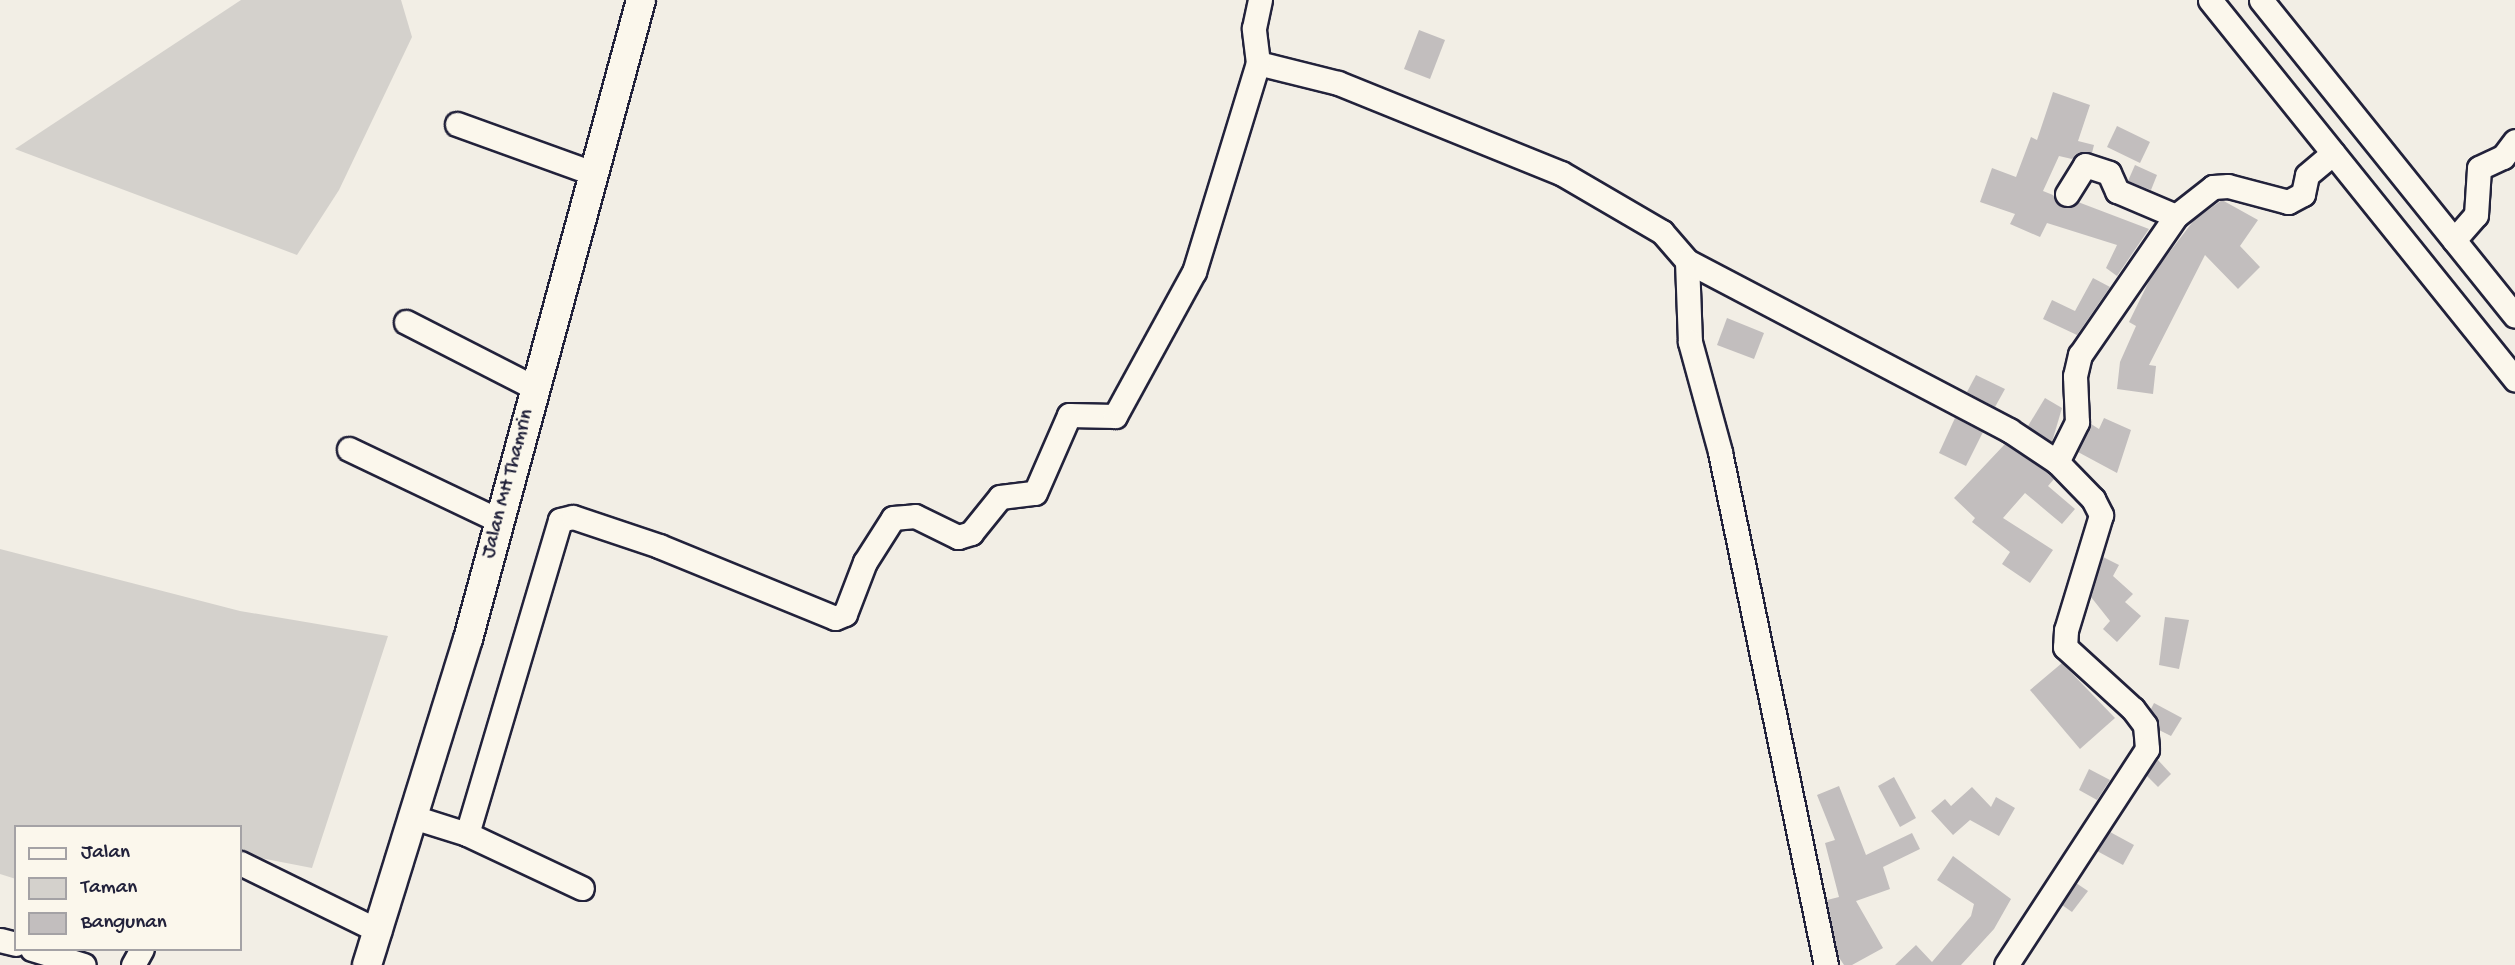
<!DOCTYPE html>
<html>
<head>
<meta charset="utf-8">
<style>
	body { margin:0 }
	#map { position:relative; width:2515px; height:965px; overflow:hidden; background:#f2eee5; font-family:"Gochi Hand",sans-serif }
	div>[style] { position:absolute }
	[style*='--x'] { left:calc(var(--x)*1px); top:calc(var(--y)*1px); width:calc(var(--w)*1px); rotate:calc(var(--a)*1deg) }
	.green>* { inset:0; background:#d4d1cc }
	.building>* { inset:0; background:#c2bebe }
	.roads { filter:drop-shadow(2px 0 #22223b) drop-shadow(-2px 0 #22223b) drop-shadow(0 2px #22223b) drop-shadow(0 -2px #22223b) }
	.minor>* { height:23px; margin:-11.5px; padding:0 11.5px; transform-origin:11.5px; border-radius:11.5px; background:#fbf7ec }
	.tertiary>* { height:28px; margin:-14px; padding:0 14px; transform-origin:14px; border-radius:14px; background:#fbf7ec }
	span { translate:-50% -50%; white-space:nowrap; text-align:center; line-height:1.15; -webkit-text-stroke:5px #fbf7ec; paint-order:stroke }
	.street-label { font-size:21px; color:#22223b }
	.legend { position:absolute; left:14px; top:825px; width:228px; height:126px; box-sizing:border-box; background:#fbf7ec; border:2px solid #a4a2a5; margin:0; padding:9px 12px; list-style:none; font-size:21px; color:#22223b }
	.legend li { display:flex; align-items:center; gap:14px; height:35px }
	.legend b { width:35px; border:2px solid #a4a2a5 }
</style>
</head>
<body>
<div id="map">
	<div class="green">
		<div style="clip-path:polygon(241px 0,401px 0,412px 37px,339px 190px,297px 255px,15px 149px)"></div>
		<div style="clip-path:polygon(0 549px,240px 611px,388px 636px,312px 868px,240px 854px,240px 827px,16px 827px,16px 879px,0 874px)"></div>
	</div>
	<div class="building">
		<div style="clip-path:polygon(1419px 30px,1445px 40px,1430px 79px,1404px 69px)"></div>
		<div style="clip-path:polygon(2053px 92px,2090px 105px,2078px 141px,2094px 145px,2092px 153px,2072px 159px,2059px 156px,2043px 191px,2053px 195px,2060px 206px,2078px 202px,2149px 229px,2117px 276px,2106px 268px,2117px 245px,2047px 223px,2040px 237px,2010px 224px,2015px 214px,1980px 202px,1992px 168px,2016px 177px,2031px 137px,2037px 140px)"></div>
		<div style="clip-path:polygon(2117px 126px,2150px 142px,2140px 163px,2107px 147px)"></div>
		<div style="clip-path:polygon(2135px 165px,2157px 175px,2151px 190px,2128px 181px)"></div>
		<div style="clip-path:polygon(2222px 200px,2258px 220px,2240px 246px,2260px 267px,2238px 289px,2205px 255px,2149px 365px,2156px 366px,2153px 394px,2117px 389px,2120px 362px,2136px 326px,2129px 322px,2152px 275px,2194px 220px)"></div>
		<div style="clip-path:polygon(2093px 278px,2110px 287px,2077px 335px,2043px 319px,2052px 300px,2075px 311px)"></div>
		<div style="clip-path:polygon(1727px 318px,1764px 333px,1754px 359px,1717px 345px)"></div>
		<div style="clip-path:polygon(1976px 375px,2005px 389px,1995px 407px,1967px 392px)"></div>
		<div style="clip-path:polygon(2045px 398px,2062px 408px,2052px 442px,2028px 426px)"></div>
		<div style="clip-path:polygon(1955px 418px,1983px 432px,1966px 466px,1939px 453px)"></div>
		<div style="clip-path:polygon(2104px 418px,2131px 430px,2117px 473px,2078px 452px,2091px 424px,2099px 429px)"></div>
		<div style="clip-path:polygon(2005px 444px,2048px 473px,2054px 479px,2048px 486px,2075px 509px,2062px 524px,2025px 493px,2003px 518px,2053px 550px,2030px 583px,2002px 564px,2010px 552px,1972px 522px,1975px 518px,1954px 498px)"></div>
		<div style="clip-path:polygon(2103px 557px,2119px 565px,2113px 576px,2133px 594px,2125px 602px,2141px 616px,2117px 642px,2103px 629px,2110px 621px,2091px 597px)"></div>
		<div style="clip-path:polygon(2165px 617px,2189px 620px,2179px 669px,2159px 665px)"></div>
		<div style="clip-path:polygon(2062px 663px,2115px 718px,2080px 749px,2030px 690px)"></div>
		<div style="clip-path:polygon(2154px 703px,2182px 718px,2171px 736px,2159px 730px,2151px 709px)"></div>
		<div style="clip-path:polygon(2157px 759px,2171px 774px,2158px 787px,2146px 775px)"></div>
		<div style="clip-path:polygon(2089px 769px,2110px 780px,2097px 800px,2079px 790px)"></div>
		<div style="clip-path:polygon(1894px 777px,1916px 818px,1900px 827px,1878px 786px)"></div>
		<div style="clip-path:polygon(1839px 786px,1866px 855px,1912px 833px,1920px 849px,1883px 867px,1890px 889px,1856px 901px,1883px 948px,1852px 965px,1844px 965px,1838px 956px,1827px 900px,1839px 897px,1825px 843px,1835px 840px,1817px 795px)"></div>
		<div style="clip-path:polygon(1972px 787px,1991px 807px,1996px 797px,2015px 808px,1999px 836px,1970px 820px,1953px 835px,1931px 811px,1945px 799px,1951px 806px)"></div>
		<div style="clip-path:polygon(2110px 832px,2134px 845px,2123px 865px,2097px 851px)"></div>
		<div style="clip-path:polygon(1953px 856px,2011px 899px,1994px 929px,1961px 965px,1895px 965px,1916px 945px,1932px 962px,1971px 916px,1974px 904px,1937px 880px)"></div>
		<div style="clip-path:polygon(2076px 883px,2088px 891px,2072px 912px,2062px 905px)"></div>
	</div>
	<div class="roads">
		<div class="minor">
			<div style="--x:2210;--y:0;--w:487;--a:51.2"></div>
			<div style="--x:2261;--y:0;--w:405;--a:51.2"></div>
			<div style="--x:1258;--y:63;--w:82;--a:14"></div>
			<div style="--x:1338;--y:83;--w:240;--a:22"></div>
			<div style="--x:1561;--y:173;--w:117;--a:30.3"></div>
			<div style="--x:1662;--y:232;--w:38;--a:49"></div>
			<div style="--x:1687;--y:261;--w:81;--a:87.9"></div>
			<div style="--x:1690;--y:342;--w:114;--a:74.7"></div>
			<div style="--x:1720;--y:452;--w:524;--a:78.33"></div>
			<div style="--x:457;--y:124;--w:144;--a:19.9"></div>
			<div style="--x:2067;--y:194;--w:34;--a:-58"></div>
			<div style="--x:2085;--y:165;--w:25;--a:18"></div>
			<div style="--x:2109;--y:173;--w:20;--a:66"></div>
			<div style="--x:2117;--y:191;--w:64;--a:23"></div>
			<div style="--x:2454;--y:240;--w:33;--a:-49"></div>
			<div style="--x:2476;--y:215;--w:47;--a:-86.3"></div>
			<div style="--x:2479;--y:168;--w:26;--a:-25"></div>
			<div style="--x:2503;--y:157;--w:20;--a:-53"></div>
			<div style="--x:1687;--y:261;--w:364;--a:27.7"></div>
			<div style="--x:2009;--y:430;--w:58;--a:33.7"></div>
			<div style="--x:2057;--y:462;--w:52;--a:45.8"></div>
			<div style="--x:2093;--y:499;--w:18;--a:63"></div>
			<div style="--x:2101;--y:515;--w:120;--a:106.9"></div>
			<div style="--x:2066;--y:630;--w:17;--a:93"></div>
			<div style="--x:2065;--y:647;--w:92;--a:42.4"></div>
			<div style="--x:2133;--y:709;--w:20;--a:53"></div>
			<div style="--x:2145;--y:725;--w:24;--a:85"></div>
			<div style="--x:2147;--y:749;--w:258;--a:123.1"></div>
			<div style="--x:406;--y:322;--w:145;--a:27.1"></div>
			<div style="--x:349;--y:449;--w:167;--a:25.5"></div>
			<div style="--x:2057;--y:462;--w:45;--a:-63.4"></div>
			<div style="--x:2077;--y:422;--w:46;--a:-92.5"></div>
			<div style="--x:2075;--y:376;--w:22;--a:-77"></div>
			<div style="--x:2080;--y:355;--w:169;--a:-55.4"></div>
			<div style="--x:2176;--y:216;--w:47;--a:-38.1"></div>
			<div style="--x:2213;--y:187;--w:15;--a:-4"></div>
			<div style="--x:2228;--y:186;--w:62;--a:14.9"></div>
			<div style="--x:2288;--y:202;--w:17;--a:-28"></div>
			<div style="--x:2303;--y:194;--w:19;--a:-78"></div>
			<div style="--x:2307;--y:175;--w:34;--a:-40"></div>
			<div style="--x:413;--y:817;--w:57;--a:17.5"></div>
			<div style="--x:467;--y:834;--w:127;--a:25.2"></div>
			<div style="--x:467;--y:834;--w:327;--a:-73.5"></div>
			<div style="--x:560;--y:520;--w:13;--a:-13"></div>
			<div style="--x:573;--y:517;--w:91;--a:18.6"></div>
			<div style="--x:659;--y:546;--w:190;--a:22.2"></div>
			<div style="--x:835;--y:618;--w:11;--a:-22"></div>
			<div style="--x:845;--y:614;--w:56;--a:-69"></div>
			<div style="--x:865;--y:562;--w:52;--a:-57.5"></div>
			<div style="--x:893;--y:518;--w:22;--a:-5"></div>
			<div style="--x:915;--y:516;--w:48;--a:26"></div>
			<div style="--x:958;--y:537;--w:14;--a:-17"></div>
			<div style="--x:971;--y:533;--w:46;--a:-51.1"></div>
			<div style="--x:1000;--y:497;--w:35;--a:-7"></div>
			<div style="--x:1035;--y:493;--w:85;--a:-66.4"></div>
			<div style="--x:1069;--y:415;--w:46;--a:1.2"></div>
			<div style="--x:1115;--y:416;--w:164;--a:-61.3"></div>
			<div style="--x:1194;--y:272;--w:219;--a:-73"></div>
			<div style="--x:1258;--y:63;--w:35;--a:-97"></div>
			<div style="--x:1254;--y:28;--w:29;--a:-78"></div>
			<div style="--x:240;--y:863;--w:155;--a:26.1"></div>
			<div style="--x:0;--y:940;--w:16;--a:14"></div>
			<div style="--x:32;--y:949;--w:54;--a:17.1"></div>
			<div style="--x:133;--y:965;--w:18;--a:-61"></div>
		</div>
		<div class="tertiary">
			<div style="--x:367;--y:965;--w:341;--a:-72.8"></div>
			<div style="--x:468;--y:639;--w:662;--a:-74.85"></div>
		</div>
	</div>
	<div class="street-label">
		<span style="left:509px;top:484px;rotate:-75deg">Jalan MH Thamrin</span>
	</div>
	<ul class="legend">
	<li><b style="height:9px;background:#fbf7ec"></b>Jalan</li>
	<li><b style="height:19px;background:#d4d1cc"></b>Taman</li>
	<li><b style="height:19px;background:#c2bebe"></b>Bangunan</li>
	</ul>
</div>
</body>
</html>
